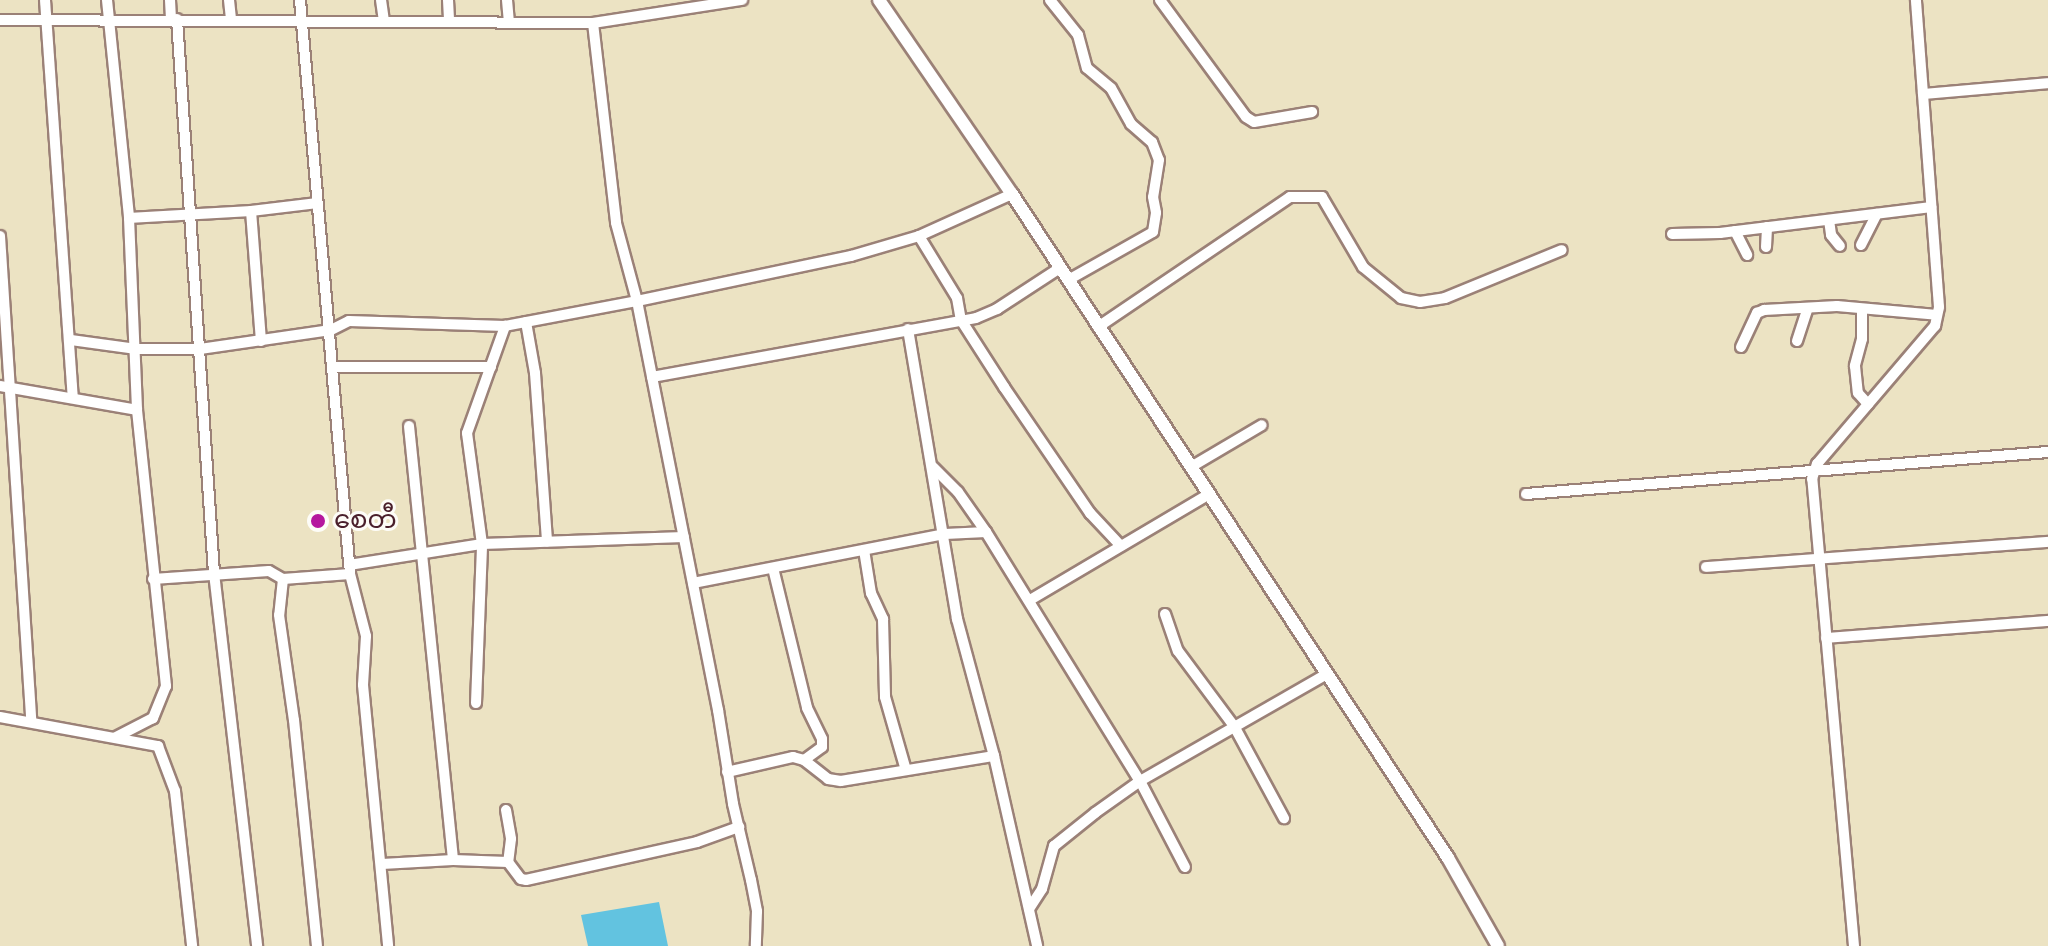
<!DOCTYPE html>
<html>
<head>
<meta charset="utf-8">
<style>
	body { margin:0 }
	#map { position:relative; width:2048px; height:946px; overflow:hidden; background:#ece3c3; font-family:"IM FELL Double Pica","Noto Sans Myanmar",serif }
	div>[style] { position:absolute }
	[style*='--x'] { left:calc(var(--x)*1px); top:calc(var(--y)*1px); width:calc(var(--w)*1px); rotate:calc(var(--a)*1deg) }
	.water>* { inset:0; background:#62c3e0 }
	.roads { filter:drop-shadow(2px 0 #9b8177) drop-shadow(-2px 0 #9b8177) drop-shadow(0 2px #9b8177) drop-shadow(0 -2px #9b8177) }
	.minor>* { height:10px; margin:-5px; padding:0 5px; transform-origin:5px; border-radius:5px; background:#fff }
	.major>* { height:12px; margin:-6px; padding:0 6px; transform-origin:6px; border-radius:6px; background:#fff }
	.dots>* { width:22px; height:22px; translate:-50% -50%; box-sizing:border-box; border:4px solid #fdfcf7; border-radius:50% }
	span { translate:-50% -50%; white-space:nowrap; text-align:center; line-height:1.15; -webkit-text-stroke:6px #fdfcf7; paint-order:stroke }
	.poi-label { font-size:26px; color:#4a1f2b }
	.left { translate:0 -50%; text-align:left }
</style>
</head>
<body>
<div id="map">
	<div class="water">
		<div style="clip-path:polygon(659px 902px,668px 946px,588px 946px,581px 915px)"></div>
	</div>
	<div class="roads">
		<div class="minor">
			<div style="--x:45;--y:0;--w:399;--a:86"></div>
			<div style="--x:107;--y:0;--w:219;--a:84.2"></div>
			<div style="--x:129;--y:218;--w:192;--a:87.6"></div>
			<div style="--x:137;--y:410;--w:278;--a:84"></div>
			<div style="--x:166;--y:686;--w:35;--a:112"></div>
			<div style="--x:153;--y:718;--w:42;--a:152.8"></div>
			<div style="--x:170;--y:0;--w:19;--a:87"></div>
			<div style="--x:229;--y:0;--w:19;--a:84"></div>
			<div style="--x:300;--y:0;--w:576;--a:85.02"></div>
			<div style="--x:350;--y:574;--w:64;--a:75.5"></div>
			<div style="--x:366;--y:636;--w:49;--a:93.5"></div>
			<div style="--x:363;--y:685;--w:262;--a:84.5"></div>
			<div style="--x:381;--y:0;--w:21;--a:82"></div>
			<div style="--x:448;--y:0;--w:22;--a:87"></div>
			<div style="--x:507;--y:0;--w:22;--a:85"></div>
			<div style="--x:1050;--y:0;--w:45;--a:51.3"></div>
			<div style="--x:1078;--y:35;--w:34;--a:75"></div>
			<div style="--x:1087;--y:68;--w:31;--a:40"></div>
			<div style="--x:1111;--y:88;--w:41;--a:60.9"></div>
			<div style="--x:1131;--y:124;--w:28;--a:41"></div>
			<div style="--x:1152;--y:142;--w:19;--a:69"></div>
			<div style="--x:1159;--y:160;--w:37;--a:99"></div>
			<div style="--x:1153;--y:197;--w:16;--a:79"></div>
			<div style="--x:1156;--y:213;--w:19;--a:99"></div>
			<div style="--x:1153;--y:232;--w:98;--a:150.5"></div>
			<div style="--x:1160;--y:0;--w:145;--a:53.7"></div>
			<div style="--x:1246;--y:117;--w:9;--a:32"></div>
			<div style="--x:1254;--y:122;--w:59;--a:-9.8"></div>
			<div style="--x:177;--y:19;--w:555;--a:86.18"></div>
			<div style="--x:214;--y:573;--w:375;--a:83.4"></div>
			<div style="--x:0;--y:20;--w:593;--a:0.29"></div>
			<div style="--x:593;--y:23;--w:151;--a:-8.8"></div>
			<div style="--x:593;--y:23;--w:201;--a:83.4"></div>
			<div style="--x:616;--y:223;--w:81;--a:74.9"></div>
			<div style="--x:637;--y:301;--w:219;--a:-11.9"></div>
			<div style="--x:851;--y:256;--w:71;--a:-16.4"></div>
			<div style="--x:919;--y:236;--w:102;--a:-24.3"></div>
			<div style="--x:1923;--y:94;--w:125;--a:-5"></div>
			<div style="--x:129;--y:218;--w:122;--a:-3.3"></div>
			<div style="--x:1829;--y:220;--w:15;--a:82"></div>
			<div style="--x:1831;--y:235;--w:14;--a:51"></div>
			<div style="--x:1735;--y:231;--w:27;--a:63"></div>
			<div style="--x:1672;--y:234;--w:48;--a:-1.2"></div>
			<div style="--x:1720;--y:233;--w:213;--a:-7"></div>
			<div style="--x:0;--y:236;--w:485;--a:86.3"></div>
			<div style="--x:919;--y:236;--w:73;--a:58.5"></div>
			<div style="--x:957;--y:298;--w:22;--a:80"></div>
			<div style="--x:961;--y:320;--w:80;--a:57.3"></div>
			<div style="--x:1004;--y:387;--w:153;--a:55.7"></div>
			<div style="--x:1090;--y:513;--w:45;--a:46.8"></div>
			<div style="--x:1861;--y:245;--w:35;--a:-63"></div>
			<div style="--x:1766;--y:247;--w:20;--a:-87"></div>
			<div style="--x:1862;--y:309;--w:30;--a:90"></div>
			<div style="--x:1862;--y:339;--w:28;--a:105"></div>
			<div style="--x:1855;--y:366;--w:27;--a:84"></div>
			<div style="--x:1858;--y:393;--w:15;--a:48"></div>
			<div style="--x:526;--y:322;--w:52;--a:80"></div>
			<div style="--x:535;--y:373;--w:169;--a:85.9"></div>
			<div style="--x:1098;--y:327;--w:232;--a:-34.1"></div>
			<div style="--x:1290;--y:197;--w:32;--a:0"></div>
			<div style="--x:1322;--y:197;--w:81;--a:59.6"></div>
			<div style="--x:1363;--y:267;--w:49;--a:39.2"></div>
			<div style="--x:1401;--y:298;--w:19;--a:12"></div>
			<div style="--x:1420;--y:302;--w:25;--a:-9"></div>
			<div style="--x:1445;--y:298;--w:126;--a:-22.3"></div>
			<div style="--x:71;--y:340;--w:66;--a:7.9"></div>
			<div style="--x:136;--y:349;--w:64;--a:0"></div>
			<div style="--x:200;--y:349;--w:132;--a:-8.3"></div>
			<div style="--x:331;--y:330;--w:20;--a:-27"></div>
			<div style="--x:349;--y:321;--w:156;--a:1.8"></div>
			<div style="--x:505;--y:326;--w:134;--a:-10.7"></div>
			<div style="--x:637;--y:301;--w:417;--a:78.8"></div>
			<div style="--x:718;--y:710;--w:95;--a:80.9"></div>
			<div style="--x:733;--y:804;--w:78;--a:76.7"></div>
			<div style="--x:751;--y:880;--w:32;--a:79"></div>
			<div style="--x:757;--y:911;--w:35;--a:92"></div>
			<div style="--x:261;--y:341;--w:130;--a:-94.4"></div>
			<div style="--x:251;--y:211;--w:67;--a:-6.8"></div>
			<div style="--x:1797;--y:341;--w:33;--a:-72"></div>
			<div style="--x:1741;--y:347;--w:38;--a:-65"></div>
			<div style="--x:1757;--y:313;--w:8;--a:-23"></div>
			<div style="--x:1764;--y:310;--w:73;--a:-3.1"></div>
			<div style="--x:1837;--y:306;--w:100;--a:5.1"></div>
			<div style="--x:334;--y:367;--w:157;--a:0"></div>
			<div style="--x:652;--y:377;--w:329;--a:-10.3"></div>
			<div style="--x:976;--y:318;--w:23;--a:-23"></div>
			<div style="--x:997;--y:309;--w:75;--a:-33.1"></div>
			<div style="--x:0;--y:386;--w:139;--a:9.9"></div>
			<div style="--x:409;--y:426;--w:436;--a:84.2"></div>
			<div style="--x:933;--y:467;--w:35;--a:45"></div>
			<div style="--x:958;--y:492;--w:49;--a:55"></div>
			<div style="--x:1191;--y:467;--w:82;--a:-30.6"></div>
			<div style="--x:1526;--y:494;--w:524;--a:-4.6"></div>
			<div style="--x:864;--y:550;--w:44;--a:80.8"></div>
			<div style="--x:871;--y:593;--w:29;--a:65"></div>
			<div style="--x:883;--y:619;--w:78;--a:88.5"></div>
			<div style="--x:885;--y:697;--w:76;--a:74"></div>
			<div style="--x:349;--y:565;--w:135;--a:-9"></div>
			<div style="--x:482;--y:544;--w:202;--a:-2"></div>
			<div style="--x:1706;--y:567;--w:343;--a:-4.2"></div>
			<div style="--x:773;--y:568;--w:144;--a:76.3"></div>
			<div style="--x:807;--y:708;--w:34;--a:64"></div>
			<div style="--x:822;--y:739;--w:8;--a:90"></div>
			<div style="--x:822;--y:747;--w:22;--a:144"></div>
			<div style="--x:153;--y:579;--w:116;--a:-3.9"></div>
			<div style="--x:269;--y:571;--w:16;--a:30"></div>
			<div style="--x:283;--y:579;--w:67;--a:-4.3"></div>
			<div style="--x:283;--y:579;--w:36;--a:96"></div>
			<div style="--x:279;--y:615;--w:106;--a:81.9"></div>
			<div style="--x:294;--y:720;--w:227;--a:84.2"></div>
			<div style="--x:693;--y:583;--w:257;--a:-11"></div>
			<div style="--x:945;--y:534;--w:41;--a:-2.8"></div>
			<div style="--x:986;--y:532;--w:293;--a:58.3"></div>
			<div style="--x:1140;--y:781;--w:97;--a:62.4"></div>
			<div style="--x:1030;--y:600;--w:208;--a:-30.6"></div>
			<div style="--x:1165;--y:614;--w:39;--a:71"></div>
			<div style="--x:1178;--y:651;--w:94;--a:53.3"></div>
			<div style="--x:1234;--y:726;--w:105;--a:61.5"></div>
			<div style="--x:1826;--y:638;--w:223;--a:-4.4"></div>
			<div style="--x:476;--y:703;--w:159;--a:-87.8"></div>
			<div style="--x:482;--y:544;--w:112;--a:-97.7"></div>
			<div style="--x:467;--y:433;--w:114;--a:-70.4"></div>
			<div style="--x:0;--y:717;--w:161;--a:10.4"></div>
			<div style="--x:158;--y:746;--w:48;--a:69.3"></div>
			<div style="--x:175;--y:791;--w:156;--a:83.7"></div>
			<div style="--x:994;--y:756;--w:195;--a:77.2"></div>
			<div style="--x:727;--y:772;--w:68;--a:-12.8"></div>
			<div style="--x:793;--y:757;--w:11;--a:15"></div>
			<div style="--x:804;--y:760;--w:31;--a:38"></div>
			<div style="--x:828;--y:779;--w:13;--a:9"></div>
			<div style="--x:841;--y:781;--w:155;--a:-9.3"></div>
			<div style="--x:994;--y:756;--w:142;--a:-105.1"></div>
			<div style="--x:957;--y:619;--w:294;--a:-99.6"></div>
			<div style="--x:506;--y:810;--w:29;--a:80"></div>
			<div style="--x:511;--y:839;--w:23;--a:97"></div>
			<div style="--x:508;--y:862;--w:21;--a:53"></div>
			<div style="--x:521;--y:879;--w:5;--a:11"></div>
			<div style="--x:526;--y:880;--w:175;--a:-12.5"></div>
			<div style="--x:697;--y:842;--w:45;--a:-19.7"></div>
			<div style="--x:382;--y:864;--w:71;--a:-3.2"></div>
			<div style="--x:453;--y:860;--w:55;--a:2.1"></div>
			<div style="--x:1029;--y:909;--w:24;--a:-57"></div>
			<div style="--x:1042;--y:889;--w:45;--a:-74.4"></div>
			<div style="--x:1054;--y:846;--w:53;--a:-38.8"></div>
			<div style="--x:1095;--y:813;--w:55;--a:-35.4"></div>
			<div style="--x:1140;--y:781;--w:215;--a:-29.8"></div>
			<div style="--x:1854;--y:946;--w:469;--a:-95.1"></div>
			<div style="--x:1812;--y:479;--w:16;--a:-72"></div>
			<div style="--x:1817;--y:464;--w:182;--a:-49.5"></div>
			<div style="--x:1935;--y:326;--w:19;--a:-78"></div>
			<div style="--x:1939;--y:307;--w:308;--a:-94.3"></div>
		</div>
		<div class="major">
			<div style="--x:879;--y:0;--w:235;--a:55.6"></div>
			<div style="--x:1012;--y:194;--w:794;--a:56.71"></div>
			<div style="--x:1448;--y:858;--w:101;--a:60.4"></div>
		</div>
	</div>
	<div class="dots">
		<div style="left:318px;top:521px;background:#b5179e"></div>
	</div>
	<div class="poi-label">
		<span class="left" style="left:334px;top:521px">စေတီ</span>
	</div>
</div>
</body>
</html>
